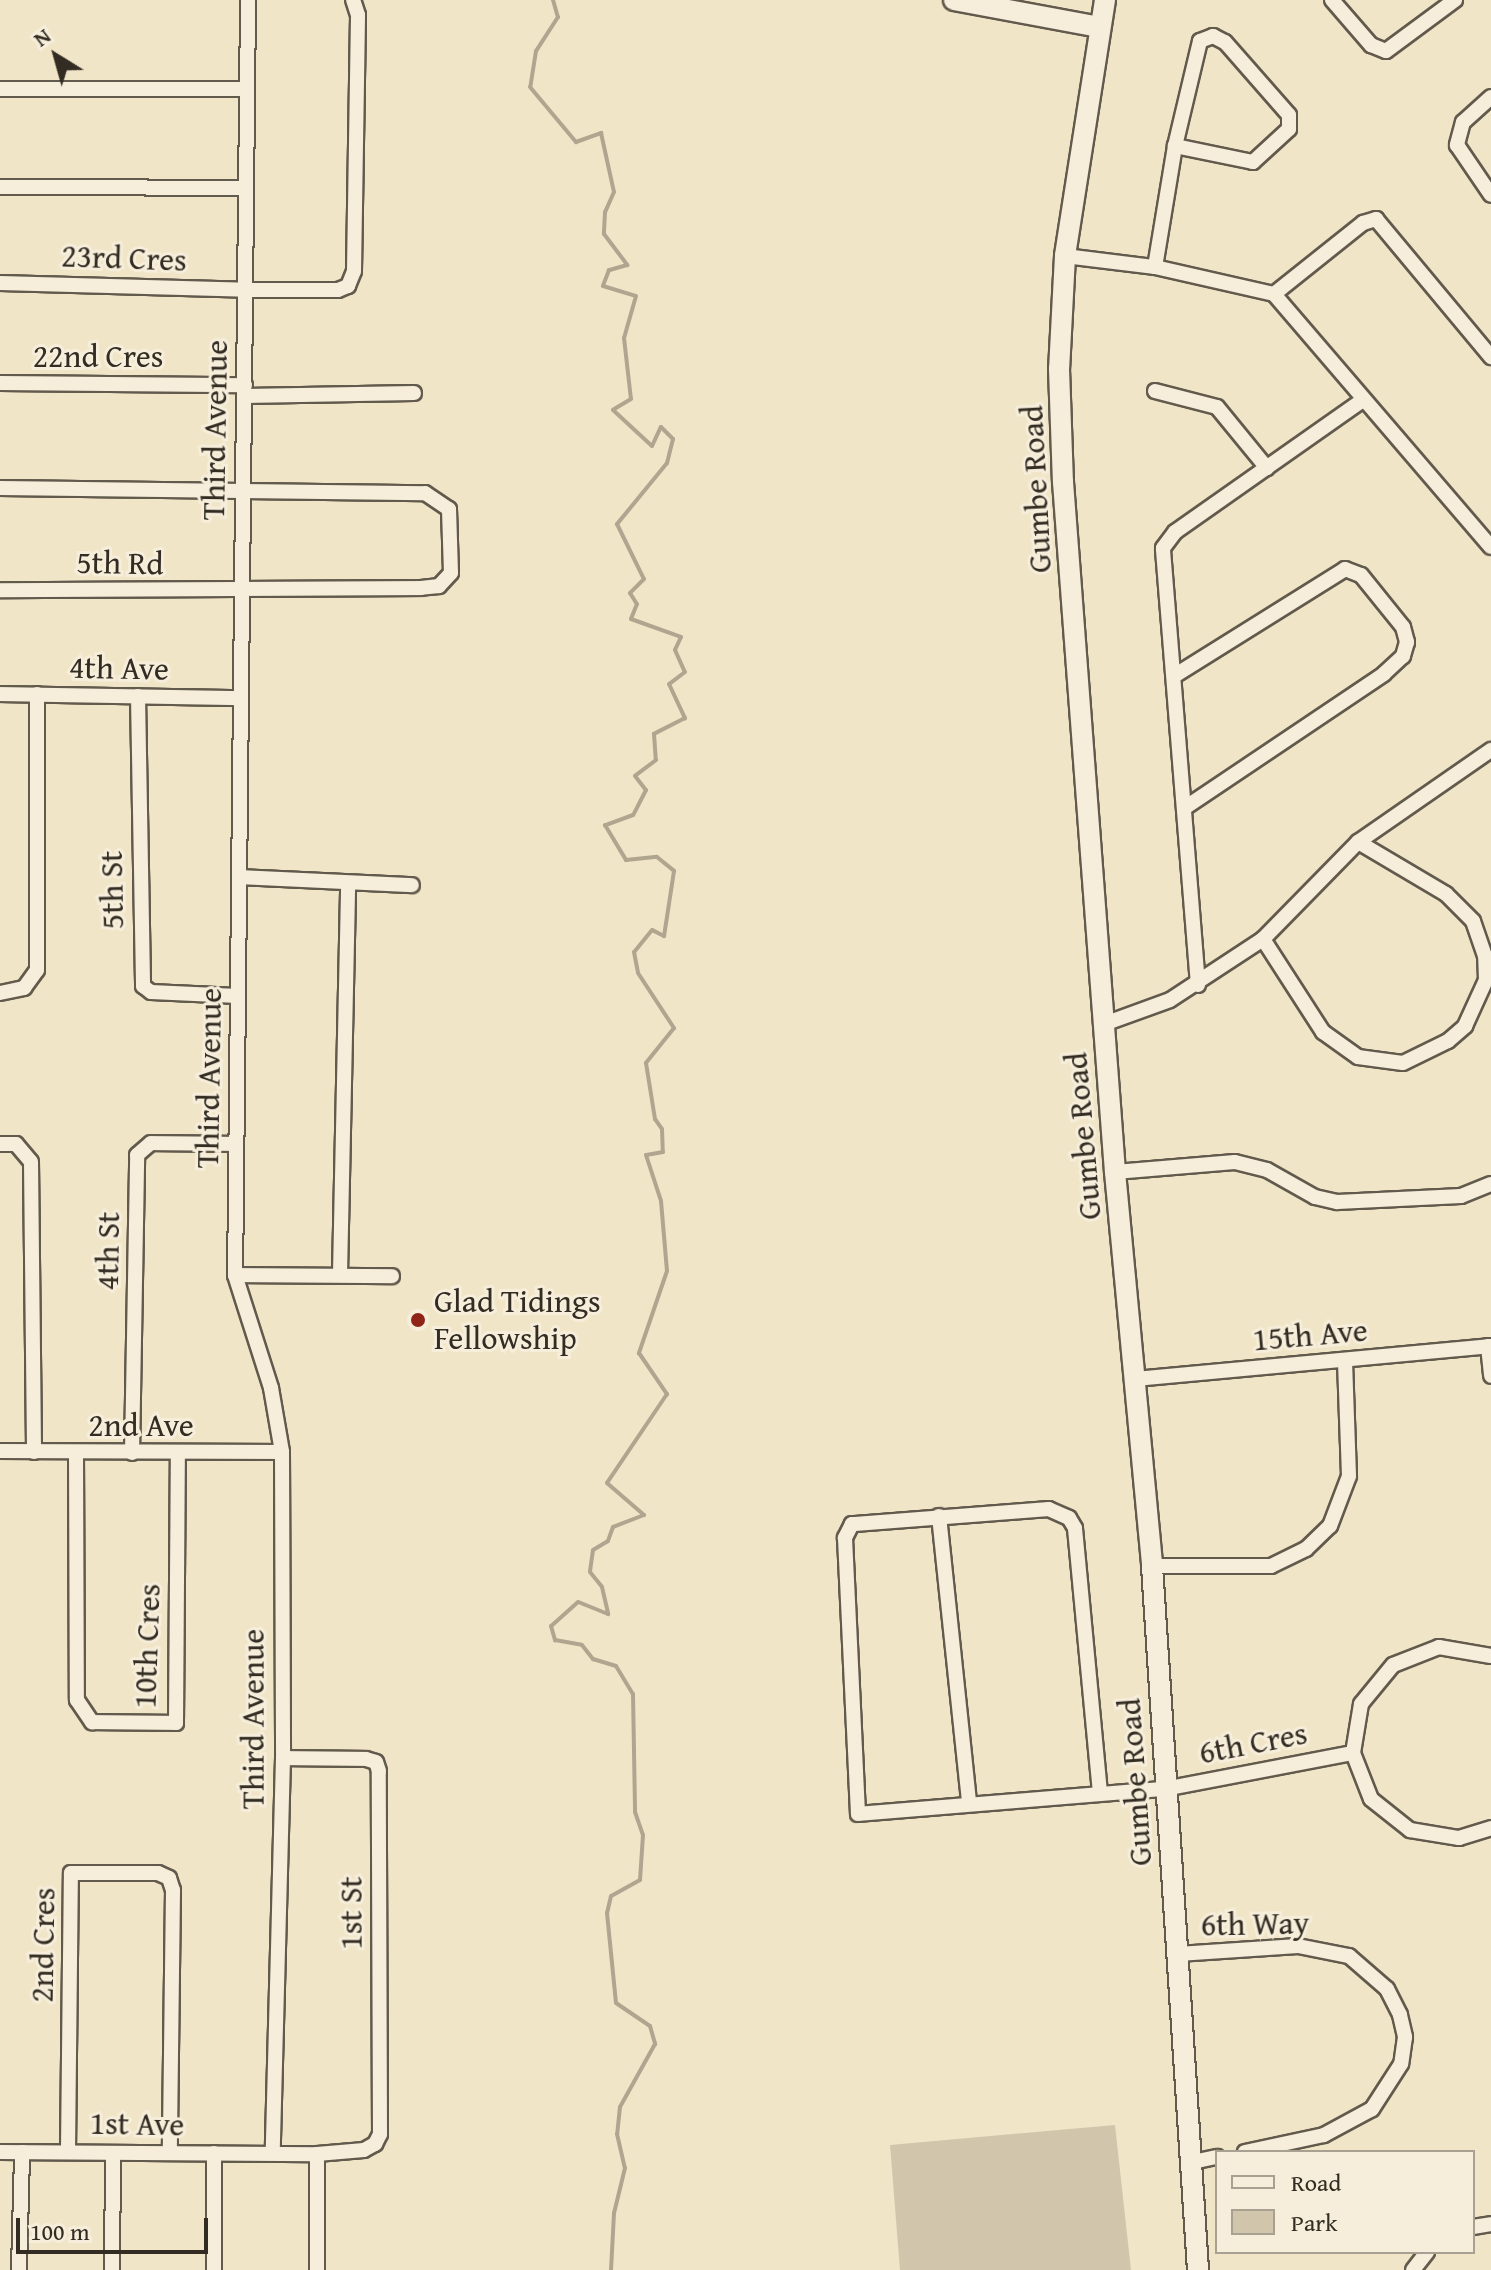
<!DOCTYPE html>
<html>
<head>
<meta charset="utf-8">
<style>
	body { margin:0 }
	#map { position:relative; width:1491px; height:2270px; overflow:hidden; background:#f1e5c8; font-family:"Gentium Book Plus",serif }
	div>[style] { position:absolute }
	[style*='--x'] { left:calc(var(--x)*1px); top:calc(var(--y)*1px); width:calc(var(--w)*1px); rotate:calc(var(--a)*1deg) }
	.green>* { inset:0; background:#d1c6ac }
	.stream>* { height:4px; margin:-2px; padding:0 2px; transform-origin:2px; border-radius:2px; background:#b0a690 }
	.roads { filter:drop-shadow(2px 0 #625a4c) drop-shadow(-2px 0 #625a4c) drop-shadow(0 2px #625a4c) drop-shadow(0 -2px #625a4c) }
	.street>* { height:14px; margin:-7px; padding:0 7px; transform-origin:7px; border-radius:7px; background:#f6eedb }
	.secondary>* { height:20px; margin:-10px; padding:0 10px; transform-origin:10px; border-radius:10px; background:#f6eedb }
	.dots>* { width:22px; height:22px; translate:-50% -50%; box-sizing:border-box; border:4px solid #f6eedb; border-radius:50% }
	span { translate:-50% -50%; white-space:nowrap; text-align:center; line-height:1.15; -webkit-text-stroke:6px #f6eedb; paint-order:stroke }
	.street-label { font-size:32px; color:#332c22 }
	.poi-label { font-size:32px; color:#332c22 }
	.left { translate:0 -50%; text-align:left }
	.legend { position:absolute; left:1215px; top:2150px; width:260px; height:104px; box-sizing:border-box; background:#f6eedb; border:2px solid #a8a091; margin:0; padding:10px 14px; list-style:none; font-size:24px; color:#332c22 }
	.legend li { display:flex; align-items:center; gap:16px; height:40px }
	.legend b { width:40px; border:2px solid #a8a091 }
	.north { position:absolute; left:16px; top:16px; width:80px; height:80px; -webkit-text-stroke:6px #f6eedb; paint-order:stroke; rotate:323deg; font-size:22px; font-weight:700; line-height:32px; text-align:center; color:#332c22 }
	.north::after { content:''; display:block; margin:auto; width:28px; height:36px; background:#332c22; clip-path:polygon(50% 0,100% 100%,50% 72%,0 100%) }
	.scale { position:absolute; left:16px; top:2218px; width:192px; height:36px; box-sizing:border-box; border:4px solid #332c22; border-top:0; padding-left:10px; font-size:24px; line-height:28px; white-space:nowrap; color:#332c22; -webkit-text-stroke:6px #f6eedb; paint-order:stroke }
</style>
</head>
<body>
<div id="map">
	<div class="green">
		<div style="clip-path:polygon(1115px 2125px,1131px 2270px,900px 2270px,890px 2145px)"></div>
	</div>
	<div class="stream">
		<div style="--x:553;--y:0;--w:18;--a:74"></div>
		<div style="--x:558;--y:17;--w:40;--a:122.9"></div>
		<div style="--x:536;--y:51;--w:36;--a:99"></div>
		<div style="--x:530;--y:87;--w:72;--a:50.1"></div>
		<div style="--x:576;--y:142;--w:27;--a:-20"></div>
		<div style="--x:601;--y:133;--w:60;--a:77.6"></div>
		<div style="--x:614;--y:192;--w:22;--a:114"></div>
		<div style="--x:605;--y:212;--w:22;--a:93"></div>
		<div style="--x:604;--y:234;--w:39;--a:53"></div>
		<div style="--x:627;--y:265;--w:19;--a:164"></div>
		<div style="--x:609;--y:270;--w:17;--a:111"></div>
		<div style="--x:603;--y:286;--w:34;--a:17"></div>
		<div style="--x:636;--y:296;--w:44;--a:105.9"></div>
		<div style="--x:624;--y:338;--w:61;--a:83.5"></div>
		<div style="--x:631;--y:399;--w:21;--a:149"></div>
		<div style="--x:613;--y:410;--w:53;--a:42.7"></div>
		<div style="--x:652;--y:446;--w:21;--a:-65"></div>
		<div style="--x:661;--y:427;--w:17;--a:45"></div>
		<div style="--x:673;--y:439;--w:25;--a:104"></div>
		<div style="--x:667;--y:463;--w:79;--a:129.3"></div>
		<div style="--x:617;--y:524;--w:61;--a:63.9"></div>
		<div style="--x:644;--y:579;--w:20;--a:135"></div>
		<div style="--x:630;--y:593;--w:13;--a:58"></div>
		<div style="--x:637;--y:604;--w:16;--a:112"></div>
		<div style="--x:631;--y:619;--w:53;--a:19.8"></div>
		<div style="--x:681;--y:637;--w:14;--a:115"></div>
		<div style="--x:675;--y:650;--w:24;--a:66"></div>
		<div style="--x:685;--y:672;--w:20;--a:143"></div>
		<div style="--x:669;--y:684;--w:38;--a:65"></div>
		<div style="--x:685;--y:718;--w:35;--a:153"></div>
		<div style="--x:654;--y:734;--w:26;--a:86"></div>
		<div style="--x:656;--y:760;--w:26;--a:143"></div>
		<div style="--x:635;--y:776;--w:18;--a:52"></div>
		<div style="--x:646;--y:790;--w:28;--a:117"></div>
		<div style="--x:633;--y:815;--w:30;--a:160"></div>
		<div style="--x:605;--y:825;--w:41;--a:59"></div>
		<div style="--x:626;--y:860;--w:31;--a:-6"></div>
		<div style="--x:657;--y:857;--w:22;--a:39"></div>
		<div style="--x:674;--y:871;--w:66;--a:98.7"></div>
		<div style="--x:664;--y:936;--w:13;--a:-153"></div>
		<div style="--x:652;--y:930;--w:28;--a:129"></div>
		<div style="--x:634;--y:952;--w:21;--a:79"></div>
		<div style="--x:638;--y:973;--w:66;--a:56.8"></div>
		<div style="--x:674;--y:1028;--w:45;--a:128.7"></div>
		<div style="--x:646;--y:1063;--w:57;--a:80.9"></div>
		<div style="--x:655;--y:1119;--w:12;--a:55"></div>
		<div style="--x:662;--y:1129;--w:23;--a:88"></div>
		<div style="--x:663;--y:1152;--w:17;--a:170"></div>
		<div style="--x:646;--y:1155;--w:48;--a:71.9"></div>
		<div style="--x:661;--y:1201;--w:70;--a:85.1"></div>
		<div style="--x:667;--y:1271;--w:87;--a:108.9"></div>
		<div style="--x:639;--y:1353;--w:50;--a:55.7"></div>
		<div style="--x:667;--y:1394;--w:107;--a:124"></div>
		<div style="--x:607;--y:1483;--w:49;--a:40.9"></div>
		<div style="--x:644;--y:1515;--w:33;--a:159"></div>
		<div style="--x:613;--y:1527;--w:15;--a:110"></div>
		<div style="--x:608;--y:1541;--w:17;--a:149"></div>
		<div style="--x:593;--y:1550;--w:22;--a:98"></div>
		<div style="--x:590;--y:1572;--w:19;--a:51"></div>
		<div style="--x:602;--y:1587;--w:28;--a:77"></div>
		<div style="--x:608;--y:1614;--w:32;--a:-158"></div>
		<div style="--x:578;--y:1602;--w:36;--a:138"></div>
		<div style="--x:551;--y:1626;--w:15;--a:74"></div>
		<div style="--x:555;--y:1640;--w:27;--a:10"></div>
		<div style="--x:582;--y:1645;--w:18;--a:52"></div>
		<div style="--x:593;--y:1659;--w:24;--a:17"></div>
		<div style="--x:616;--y:1666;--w:33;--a:59"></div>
		<div style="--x:633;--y:1694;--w:118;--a:89"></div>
		<div style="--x:635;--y:1812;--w:24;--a:71"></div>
		<div style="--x:643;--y:1835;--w:45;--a:93.8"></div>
		<div style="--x:640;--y:1880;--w:33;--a:151"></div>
		<div style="--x:611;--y:1896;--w:17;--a:103"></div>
		<div style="--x:607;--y:1913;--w:90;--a:84.3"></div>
		<div style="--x:616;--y:2003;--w:41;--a:34.1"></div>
		<div style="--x:650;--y:2026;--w:19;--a:74"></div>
		<div style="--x:655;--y:2044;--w:72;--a:119.1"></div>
		<div style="--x:620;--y:2107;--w:27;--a:96"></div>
		<div style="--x:617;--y:2134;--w:35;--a:77"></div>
		<div style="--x:625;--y:2168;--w:46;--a:103.7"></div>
		<div style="--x:614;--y:2213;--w:57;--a:93"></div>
	</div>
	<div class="roads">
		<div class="street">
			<div style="--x:248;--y:0;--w:1275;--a:90.58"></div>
			<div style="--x:235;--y:1275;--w:119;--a:72.3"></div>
			<div style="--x:271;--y:1388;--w:65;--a:80.2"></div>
			<div style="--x:282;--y:1452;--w:306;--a:89.8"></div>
			<div style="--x:283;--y:1758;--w:392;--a:91.5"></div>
			<div style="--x:1332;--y:0;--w:60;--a:49.1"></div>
			<div style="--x:1371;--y:45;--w:16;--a:22"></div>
			<div style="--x:1386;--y:51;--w:86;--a:-36.5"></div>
			<div style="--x:0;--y:89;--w:244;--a:0"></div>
			<div style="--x:1491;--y:97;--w:38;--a:138"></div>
			<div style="--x:1463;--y:122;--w:24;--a:105"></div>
			<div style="--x:1457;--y:145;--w:60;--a:55.8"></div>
			<div style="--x:0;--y:187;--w:243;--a:0.2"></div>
			<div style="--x:1065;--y:256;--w:91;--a:7"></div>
			<div style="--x:1155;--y:267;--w:122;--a:12.8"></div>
			<div style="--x:1274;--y:294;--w:333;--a:49.4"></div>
			<div style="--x:1155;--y:267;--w:123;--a:-80.6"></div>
			<div style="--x:1175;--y:146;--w:108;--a:-76.6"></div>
			<div style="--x:1200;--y:41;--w:14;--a:-21"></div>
			<div style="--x:1213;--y:36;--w:13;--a:27"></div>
			<div style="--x:1225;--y:42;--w:97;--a:48.8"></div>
			<div style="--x:1289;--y:115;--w:14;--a:90"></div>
			<div style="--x:1289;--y:129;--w:49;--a:137.5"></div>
			<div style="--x:1253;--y:162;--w:80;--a:-168.4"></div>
			<div style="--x:0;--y:283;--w:246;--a:1.6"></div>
			<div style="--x:246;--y:290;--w:92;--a:0"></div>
			<div style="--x:338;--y:290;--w:11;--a:-22"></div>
			<div style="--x:348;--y:286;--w:16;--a:-68"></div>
			<div style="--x:354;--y:271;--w:256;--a:-89.1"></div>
			<div style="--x:358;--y:15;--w:16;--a:-108"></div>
			<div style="--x:1274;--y:294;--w:114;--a:-38.6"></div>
			<div style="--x:1363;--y:223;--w:14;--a:-17"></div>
			<div style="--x:1376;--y:219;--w:180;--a:50.2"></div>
			<div style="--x:0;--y:383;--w:245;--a:0.5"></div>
			<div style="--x:1155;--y:391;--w:64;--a:14.5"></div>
			<div style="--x:1217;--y:407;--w:79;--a:50.7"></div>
			<div style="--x:244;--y:396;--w:170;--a:-1"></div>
			<div style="--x:0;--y:488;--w:425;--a:0.7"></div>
			<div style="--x:425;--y:493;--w:29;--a:34"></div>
			<div style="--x:449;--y:509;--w:64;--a:88.2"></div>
			<div style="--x:451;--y:573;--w:18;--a:133"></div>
			<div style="--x:439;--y:586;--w:18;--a:174"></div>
			<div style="--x:421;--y:588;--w:421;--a:179.7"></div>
			<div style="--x:1174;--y:676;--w:202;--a:-32"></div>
			<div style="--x:1345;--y:569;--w:17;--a:21"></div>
			<div style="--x:1361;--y:575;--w:67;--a:51.1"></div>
			<div style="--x:1403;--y:627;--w:16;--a:75"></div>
			<div style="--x:1407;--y:642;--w:15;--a:106"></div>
			<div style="--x:1403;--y:656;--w:26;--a:137"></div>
			<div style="--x:1384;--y:674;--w:239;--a:146.1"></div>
			<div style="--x:0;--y:694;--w:238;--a:1"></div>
			<div style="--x:138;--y:696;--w:290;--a:89"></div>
			<div style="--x:143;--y:986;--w:10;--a:37"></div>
			<div style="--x:151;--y:992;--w:87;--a:2.6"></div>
			<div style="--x:240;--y:877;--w:172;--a:2.7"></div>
			<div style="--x:1263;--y:939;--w:111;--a:57.2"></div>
			<div style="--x:1323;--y:1032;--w:43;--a:35.5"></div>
			<div style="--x:1358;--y:1057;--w:45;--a:7.6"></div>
			<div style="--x:1403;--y:1063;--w:50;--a:-26.1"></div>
			<div style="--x:1448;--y:1041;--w:23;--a:-41"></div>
			<div style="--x:1465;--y:1026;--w:51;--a:-65.5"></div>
			<div style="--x:1486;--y:980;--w:24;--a:-92"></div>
			<div style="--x:1485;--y:956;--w:37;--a:-109"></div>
			<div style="--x:1473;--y:921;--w:38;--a:-135"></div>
			<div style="--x:1446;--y:894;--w:102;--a:-149.4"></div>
			<div style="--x:1198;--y:985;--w:438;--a:-94.6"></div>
			<div style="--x:1163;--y:548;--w:20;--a:-53"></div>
			<div style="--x:1175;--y:532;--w:230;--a:-35.1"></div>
			<div style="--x:0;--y:993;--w:25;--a:-12"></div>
			<div style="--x:24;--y:988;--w:22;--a:-54"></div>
			<div style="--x:37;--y:970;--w:276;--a:-90"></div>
			<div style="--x:1104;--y:1024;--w:70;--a:-20"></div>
			<div style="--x:1170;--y:1000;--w:111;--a:-33.3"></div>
			<div style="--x:1263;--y:939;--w:136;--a:-45.6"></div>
			<div style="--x:1358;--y:842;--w:162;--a:-34.7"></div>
			<div style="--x:0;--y:1144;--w:16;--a:0"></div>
			<div style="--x:16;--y:1144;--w:23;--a:50"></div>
			<div style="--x:31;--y:1162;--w:290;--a:89.4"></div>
			<div style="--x:1115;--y:1172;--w:120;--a:-4.8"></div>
			<div style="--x:1235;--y:1162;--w:33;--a:14"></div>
			<div style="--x:1267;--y:1170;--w:55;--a:29.4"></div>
			<div style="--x:1315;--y:1197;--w:23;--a:13"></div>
			<div style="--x:1337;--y:1202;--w:124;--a:-2.8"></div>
			<div style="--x:1461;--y:1196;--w:32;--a:-22"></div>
			<div style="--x:340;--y:1274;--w:388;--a:-88.8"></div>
			<div style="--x:235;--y:1275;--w:157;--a:0.4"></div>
			<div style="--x:1488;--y:1346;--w:30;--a:84"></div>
			<div style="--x:1135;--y:1379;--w:358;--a:-5.3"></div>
			<div style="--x:0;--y:1451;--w:282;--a:0.2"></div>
			<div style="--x:76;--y:1453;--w:247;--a:89.8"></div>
			<div style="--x:77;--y:1700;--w:27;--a:56"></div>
			<div style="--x:92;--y:1722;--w:84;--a:0.7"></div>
			<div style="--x:176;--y:1723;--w:269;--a:-89.6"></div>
			<div style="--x:132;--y:1453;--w:298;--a:-89"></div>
			<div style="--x:137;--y:1155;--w:18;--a:-41"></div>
			<div style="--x:151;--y:1143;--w:85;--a:0.7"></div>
			<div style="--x:939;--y:1516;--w:288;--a:84"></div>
			<div style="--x:1152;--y:1566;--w:119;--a:0"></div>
			<div style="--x:1271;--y:1566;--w:39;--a:-26"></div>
			<div style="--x:1306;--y:1549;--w:33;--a:-44"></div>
			<div style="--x:1330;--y:1526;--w:53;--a:-69.2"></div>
			<div style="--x:1349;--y:1476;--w:116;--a:-92"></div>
			<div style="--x:1491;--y:1656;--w:53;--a:-170.2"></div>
			<div style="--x:1439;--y:1647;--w:49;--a:158.6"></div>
			<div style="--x:1393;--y:1665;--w:50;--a:129.4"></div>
			<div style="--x:1361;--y:1704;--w:50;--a:99.3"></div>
			<div style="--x:1353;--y:1753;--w:49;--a:68.6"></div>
			<div style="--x:1371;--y:1799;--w:50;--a:38.5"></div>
			<div style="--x:1410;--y:1830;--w:50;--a:9.3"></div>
			<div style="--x:1459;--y:1838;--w:34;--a:-17"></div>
			<div style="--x:1100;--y:1793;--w:266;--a:-95.4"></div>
			<div style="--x:1075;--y:1528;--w:12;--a:-121"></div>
			<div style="--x:1069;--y:1518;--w:22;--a:-156"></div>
			<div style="--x:1049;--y:1509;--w:198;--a:175.6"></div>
			<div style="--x:852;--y:1524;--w:16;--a:117"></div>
			<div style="--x:845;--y:1538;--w:276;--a:87.3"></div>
			<div style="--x:858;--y:1814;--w:307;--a:-4.7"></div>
			<div style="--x:1164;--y:1789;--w:192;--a:-10.8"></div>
			<div style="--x:1178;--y:1954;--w:120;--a:-3.8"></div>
			<div style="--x:1298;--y:1946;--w:52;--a:11.1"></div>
			<div style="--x:1349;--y:1956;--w:50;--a:41"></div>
			<div style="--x:1387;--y:1989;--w:29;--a:63"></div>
			<div style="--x:1400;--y:2015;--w:23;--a:77"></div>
			<div style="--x:1405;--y:2037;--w:27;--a:98"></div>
			<div style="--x:1401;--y:2064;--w:54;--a:122.8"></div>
			<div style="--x:1372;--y:2109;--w:55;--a:151.6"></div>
			<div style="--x:1324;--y:2135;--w:81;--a:167.9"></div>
			<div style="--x:68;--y:2151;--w:278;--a:-89.4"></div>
			<div style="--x:71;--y:1873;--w:87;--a:0"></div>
			<div style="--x:158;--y:1873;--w:12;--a:24"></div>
			<div style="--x:169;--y:1878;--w:13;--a:72"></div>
			<div style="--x:173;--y:1890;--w:262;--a:90.7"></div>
			<div style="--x:0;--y:2152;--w:317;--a:0.4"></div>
			<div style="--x:317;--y:2154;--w:47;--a:-4.9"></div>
			<div style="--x:364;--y:2150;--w:13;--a:-29"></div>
			<div style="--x:375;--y:2144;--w:11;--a:-63"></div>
			<div style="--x:380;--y:2134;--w:363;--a:-90.2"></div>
			<div style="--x:379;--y:1771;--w:9;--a:-108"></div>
			<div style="--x:376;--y:1762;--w:10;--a:-163"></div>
			<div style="--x:366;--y:1759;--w:83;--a:-179.3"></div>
			<div style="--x:214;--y:2153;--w:117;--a:90"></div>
			<div style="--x:1188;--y:2163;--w:30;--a:-12"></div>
			<div style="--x:1473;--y:2227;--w:18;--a:-9"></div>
			<div style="--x:19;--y:2270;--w:118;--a:-88.5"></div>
			<div style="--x:112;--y:2270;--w:117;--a:-89.5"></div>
			<div style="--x:317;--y:2270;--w:116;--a:-90"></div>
			<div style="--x:1413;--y:2270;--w:23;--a:-52"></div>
		</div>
		<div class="secondary">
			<div style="--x:954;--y:0;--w:148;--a:10.5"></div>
			<div style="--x:1105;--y:0;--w:259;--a:98.9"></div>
			<div style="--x:1065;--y:256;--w:113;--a:93"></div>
			<div style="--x:1059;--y:369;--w:113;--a:88"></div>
			<div style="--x:1063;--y:482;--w:692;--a:85.69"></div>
			<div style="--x:1115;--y:1172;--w:396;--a:84.6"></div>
			<div style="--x:1152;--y:1566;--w:706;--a:86.26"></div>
		</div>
	</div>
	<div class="dots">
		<div style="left:418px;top:1320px;background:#8f2418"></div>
	</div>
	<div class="street-label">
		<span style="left:124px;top:258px;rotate:2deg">23rd Cres</span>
		<span style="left:98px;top:356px">22nd Cres</span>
		<span style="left:215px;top:430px;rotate:-89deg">Third Avenue</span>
		<span style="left:1036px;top:489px;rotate:-93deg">Gumbe Road</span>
		<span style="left:120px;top:563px;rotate:1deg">5th Rd</span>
		<span style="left:119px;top:668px;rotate:1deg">4th Ave</span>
		<span style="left:112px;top:890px;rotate:-91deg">5th St</span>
		<span style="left:209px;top:1078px;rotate:-89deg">Third Avenue</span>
		<span style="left:1083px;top:1136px;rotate:-95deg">Gumbe Road</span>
		<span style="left:108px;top:1251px;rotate:-89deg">4th St</span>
		<span style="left:1310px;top:1335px;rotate:-5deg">15th Ave</span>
		<span style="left:141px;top:1425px">2nd Ave</span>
		<span style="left:147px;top:1646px;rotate:-88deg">10th Cres</span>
		<span style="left:253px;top:1719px;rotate:-90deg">Third Avenue</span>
		<span style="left:1253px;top:1743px;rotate:-11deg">6th Cres</span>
		<span style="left:1135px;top:1782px;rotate:-94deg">Gumbe Road</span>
		<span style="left:351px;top:1913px;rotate:-90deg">1st St</span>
		<span style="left:1255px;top:1924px;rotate:-1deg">6th Way</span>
		<span style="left:43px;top:1945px;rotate:-89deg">2nd Cres</span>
		<span style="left:137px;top:2124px;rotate:1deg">1st Ave</span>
	</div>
	<div class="poi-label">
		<span class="left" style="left:434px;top:1320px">Glad Tidings<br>Fellowship</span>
	</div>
	<ul class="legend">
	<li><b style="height:10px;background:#f6eedb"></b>Road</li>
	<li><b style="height:22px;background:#d1c6ac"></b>Park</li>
	</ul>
	<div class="north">N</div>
	<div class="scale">100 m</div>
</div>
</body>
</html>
